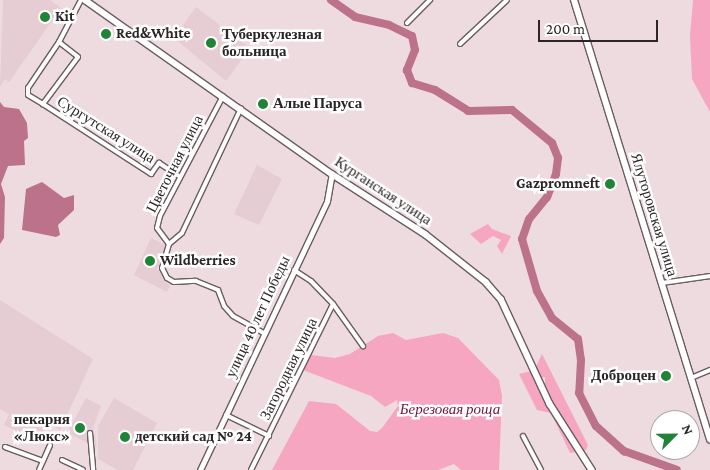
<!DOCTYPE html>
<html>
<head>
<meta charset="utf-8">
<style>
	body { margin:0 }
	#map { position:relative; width:710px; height:470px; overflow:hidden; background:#eddbe0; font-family:"Crimson Pro",serif }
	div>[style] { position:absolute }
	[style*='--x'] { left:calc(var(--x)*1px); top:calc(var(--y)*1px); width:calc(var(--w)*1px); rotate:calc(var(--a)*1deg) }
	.built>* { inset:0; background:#e6ccd3 }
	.green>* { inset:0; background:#f6a6c0 }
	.water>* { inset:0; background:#bd728b }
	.river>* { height:8px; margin:-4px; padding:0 4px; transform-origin:4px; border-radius:4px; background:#bd728b }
	.roads { filter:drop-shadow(1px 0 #6b5c60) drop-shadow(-1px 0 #6b5c60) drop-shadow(0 1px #6b5c60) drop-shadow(0 -1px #6b5c60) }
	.minor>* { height:4px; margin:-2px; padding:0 2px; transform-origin:2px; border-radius:2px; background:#fff }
	.tertiary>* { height:5px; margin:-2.5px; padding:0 2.5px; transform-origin:2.5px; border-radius:2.5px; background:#fff }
	.secondary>* { height:5.5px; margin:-2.75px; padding:0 2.75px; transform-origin:2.75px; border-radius:2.75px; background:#fff }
	.primary>* { height:6px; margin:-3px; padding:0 3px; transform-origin:3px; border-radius:3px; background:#fff }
	.dots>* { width:14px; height:14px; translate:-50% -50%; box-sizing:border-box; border:2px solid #fff; border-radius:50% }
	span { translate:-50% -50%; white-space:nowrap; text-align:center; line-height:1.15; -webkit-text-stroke:5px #fff; paint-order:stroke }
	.poi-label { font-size:15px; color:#2c2527; font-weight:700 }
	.left { translate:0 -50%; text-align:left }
	.right { translate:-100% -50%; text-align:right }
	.street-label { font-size:15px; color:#2c2527 }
	.park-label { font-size:15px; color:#71153e; font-style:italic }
	.north { position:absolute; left:650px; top:410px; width:50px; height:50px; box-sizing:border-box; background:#fff; border:1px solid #aba8a9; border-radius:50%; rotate:67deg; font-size:14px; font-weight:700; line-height:20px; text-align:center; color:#2c2527 }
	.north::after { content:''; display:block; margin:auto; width:18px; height:22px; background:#208337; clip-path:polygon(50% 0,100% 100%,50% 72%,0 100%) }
	.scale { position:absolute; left:538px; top:20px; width:120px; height:22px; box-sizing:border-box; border:2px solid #2c2527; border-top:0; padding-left:6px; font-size:15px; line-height:18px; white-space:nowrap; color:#2c2527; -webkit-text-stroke:4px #fff; paint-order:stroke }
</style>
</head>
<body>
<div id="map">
	<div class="built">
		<div style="clip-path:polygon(3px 0,50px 0,61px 8px,9px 82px,5px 79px,0 87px)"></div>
		<div style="clip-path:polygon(196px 7px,250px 48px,226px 81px,174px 38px)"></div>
		<div style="clip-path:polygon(257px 165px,282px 179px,259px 225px,234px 214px)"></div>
		<div style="clip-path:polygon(151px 238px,167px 246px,157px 269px,170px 286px,167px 292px,134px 275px)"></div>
		<div style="clip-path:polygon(0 300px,93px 359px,60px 430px,47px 423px,38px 442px,4px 425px,9px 414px,0 409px)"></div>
		<div style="clip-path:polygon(86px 398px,101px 406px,93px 428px,97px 447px,67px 433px)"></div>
		<div style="clip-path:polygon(114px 398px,157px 423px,133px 470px,118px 470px,98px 459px,98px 426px)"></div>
	</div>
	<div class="green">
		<div style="clip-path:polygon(693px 0,710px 0,710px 112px,692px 79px,690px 36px)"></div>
		<div style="clip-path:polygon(488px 224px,492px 229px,511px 236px,502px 254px,497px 246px,501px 240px,493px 236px,481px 244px,470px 234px)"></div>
		<div style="clip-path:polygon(393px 333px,406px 340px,443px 333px,458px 338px,499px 380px,502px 396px,499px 470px,461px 470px,454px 464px,438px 470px,272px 470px,309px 401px,336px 404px,370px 431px,377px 432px,382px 428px,398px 406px,397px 400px,385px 407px,371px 396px,303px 370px,311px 355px,335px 358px,350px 354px,378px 336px)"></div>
		<div style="clip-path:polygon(542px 354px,588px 445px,586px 450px,570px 453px,551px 413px,537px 410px,519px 374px,531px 371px,533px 376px,545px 383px,545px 377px,540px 378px,533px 373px)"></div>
	</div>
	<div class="water">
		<div style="clip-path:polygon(0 102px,4px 107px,19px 109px,27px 123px,28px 138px,24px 141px,25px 165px,8px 166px,1px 184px,5px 197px,4px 238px,0 244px)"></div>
		<div style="clip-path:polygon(42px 182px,64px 198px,74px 195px,74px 210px,58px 225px,60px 235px,56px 237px,22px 230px,26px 189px)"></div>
	</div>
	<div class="river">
		<div style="--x:331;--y:0;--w:29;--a:35"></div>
		<div style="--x:355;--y:17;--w:35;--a:13"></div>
		<div style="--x:389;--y:25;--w:25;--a:26"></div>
		<div style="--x:412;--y:36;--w:14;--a:78"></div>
		<div style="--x:415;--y:50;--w:22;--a:112"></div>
		<div style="--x:407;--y:70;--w:14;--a:69"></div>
		<div style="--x:412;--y:83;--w:24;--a:17"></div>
		<div style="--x:435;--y:90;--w:39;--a:32"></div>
		<div style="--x:468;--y:111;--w:44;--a:-1.3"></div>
		<div style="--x:512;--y:110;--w:52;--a:39.5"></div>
		<div style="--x:552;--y:143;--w:16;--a:68"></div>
		<div style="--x:558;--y:158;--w:16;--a:97"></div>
		<div style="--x:556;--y:174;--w:25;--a:111"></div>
		<div style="--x:547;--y:197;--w:28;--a:129"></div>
		<div style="--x:529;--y:219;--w:21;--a:109"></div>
		<div style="--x:522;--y:239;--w:54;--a:73.9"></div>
		<div style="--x:537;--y:291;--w:31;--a:61"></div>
		<div style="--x:552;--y:318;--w:33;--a:39"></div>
		<div style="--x:578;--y:339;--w:21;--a:82"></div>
		<div style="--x:581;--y:360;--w:33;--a:93"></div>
		<div style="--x:579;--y:393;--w:37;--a:63"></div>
		<div style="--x:596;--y:426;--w:38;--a:42"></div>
		<div style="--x:624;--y:451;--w:56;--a:19.7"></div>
	</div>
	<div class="roads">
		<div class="minor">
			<div style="--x:407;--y:23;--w:33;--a:-45"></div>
			<div style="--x:59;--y:42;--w:24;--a:38"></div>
			<div style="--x:78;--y:57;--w:59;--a:126.7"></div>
			<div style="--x:43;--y:104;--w:17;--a:-149"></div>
			<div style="--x:28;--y:95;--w:7;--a:-90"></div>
			<div style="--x:28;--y:88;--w:55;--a:-56"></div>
			<div style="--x:59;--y:42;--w:47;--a:-62.4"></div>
			<div style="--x:460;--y:44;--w:64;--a:-43.1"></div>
			<div style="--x:223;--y:96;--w:136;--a:117.7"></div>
			<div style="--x:160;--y:216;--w:12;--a:104"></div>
			<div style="--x:157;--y:228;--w:20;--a:53"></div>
			<div style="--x:169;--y:244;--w:25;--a:106"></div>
			<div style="--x:162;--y:268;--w:11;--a:63"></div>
			<div style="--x:167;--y:278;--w:8;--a:30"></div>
			<div style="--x:174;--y:282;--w:22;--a:-3"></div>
			<div style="--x:196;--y:281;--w:24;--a:22"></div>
			<div style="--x:218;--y:290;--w:17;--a:69"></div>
			<div style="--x:224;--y:306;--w:13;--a:48"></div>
			<div style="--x:233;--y:316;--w:35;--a:29"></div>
			<div style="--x:43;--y:104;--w:129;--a:32.9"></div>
			<div style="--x:151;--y:174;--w:14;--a:-54"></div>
			<div style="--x:159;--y:163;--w:24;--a:33"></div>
			<div style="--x:169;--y:244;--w:17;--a:-40"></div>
			<div style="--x:182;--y:233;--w:138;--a:-64.7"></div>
			<div style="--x:294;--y:270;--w:20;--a:33"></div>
			<div style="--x:311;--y:281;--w:32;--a:46"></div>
			<div style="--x:333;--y:304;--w:52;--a:54.5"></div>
			<div style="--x:662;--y:283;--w:49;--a:-8.3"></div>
			<div style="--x:691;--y:378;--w:21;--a:-23"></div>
			<div style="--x:226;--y:415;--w:48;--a:26"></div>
			<div style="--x:90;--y:433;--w:37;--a:85"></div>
			<div style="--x:523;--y:436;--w:38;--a:62"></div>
			<div style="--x:5;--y:447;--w:40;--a:20.2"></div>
			<div style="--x:62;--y:460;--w:23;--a:25"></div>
			<div style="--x:39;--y:470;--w:27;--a:-66"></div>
			<div style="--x:251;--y:470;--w:185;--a:-63.7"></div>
		</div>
		<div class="tertiary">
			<div style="--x:200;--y:470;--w:297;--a:-64.7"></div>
			<div style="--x:327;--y:201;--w:27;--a:-80"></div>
		</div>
		<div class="secondary">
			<div style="--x:85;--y:0;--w:302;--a:35.2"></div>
			<div style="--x:332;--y:174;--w:111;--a:32.8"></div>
			<div style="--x:425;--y:234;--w:78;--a:38.2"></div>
			<div style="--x:486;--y:282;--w:23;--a:49"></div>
			<div style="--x:501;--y:299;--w:116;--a:65"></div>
			<div style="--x:550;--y:404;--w:78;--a:57.5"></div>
		</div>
		<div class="primary">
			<div style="--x:574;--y:0;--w:460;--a:72.8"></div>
		</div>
	</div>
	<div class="dots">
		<div style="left:45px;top:17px;background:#208337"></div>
		<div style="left:106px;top:34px;background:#208337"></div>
		<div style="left:211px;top:43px;background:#208337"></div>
		<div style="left:263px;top:104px;background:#208337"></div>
		<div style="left:610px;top:184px;background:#208337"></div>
		<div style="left:150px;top:261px;background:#208337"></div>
		<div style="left:666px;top:376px;background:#208337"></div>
		<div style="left:80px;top:428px;background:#208337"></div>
		<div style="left:125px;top:437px;background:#208337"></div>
	</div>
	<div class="poi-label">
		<span class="left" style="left:55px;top:17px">Kit</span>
		<span class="left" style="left:116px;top:34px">Red&amp;White</span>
		<span class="left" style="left:222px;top:43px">Туберкулезная<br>больница</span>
		<span class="left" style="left:273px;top:104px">Алые Паруса</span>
		<span class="right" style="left:600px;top:184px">Gazpromneft</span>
		<span class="left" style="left:160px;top:261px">Wildberries</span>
		<span class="right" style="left:656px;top:376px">Доброцен</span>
		<span class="right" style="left:70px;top:428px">пекарня<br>«Люкс»</span>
		<span class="left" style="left:135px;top:437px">детский сад № 24</span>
	</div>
	<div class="street-label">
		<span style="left:106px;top:130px;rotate:32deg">Сургутская улица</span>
		<span style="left:175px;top:164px;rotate:-63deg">Цветочная улица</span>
		<span style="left:383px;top:191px;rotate:33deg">Курганская улица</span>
		<span style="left:654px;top:215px;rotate:73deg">Ялуторовская улица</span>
		<span style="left:258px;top:317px;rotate:-65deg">улица 40 лет Победы</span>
		<span style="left:289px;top:369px;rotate:-64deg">Загородная улица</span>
	</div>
	<div class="park-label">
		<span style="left:450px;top:410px">Березовая роща</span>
	</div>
	<div class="north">N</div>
	<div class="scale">200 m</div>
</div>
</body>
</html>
